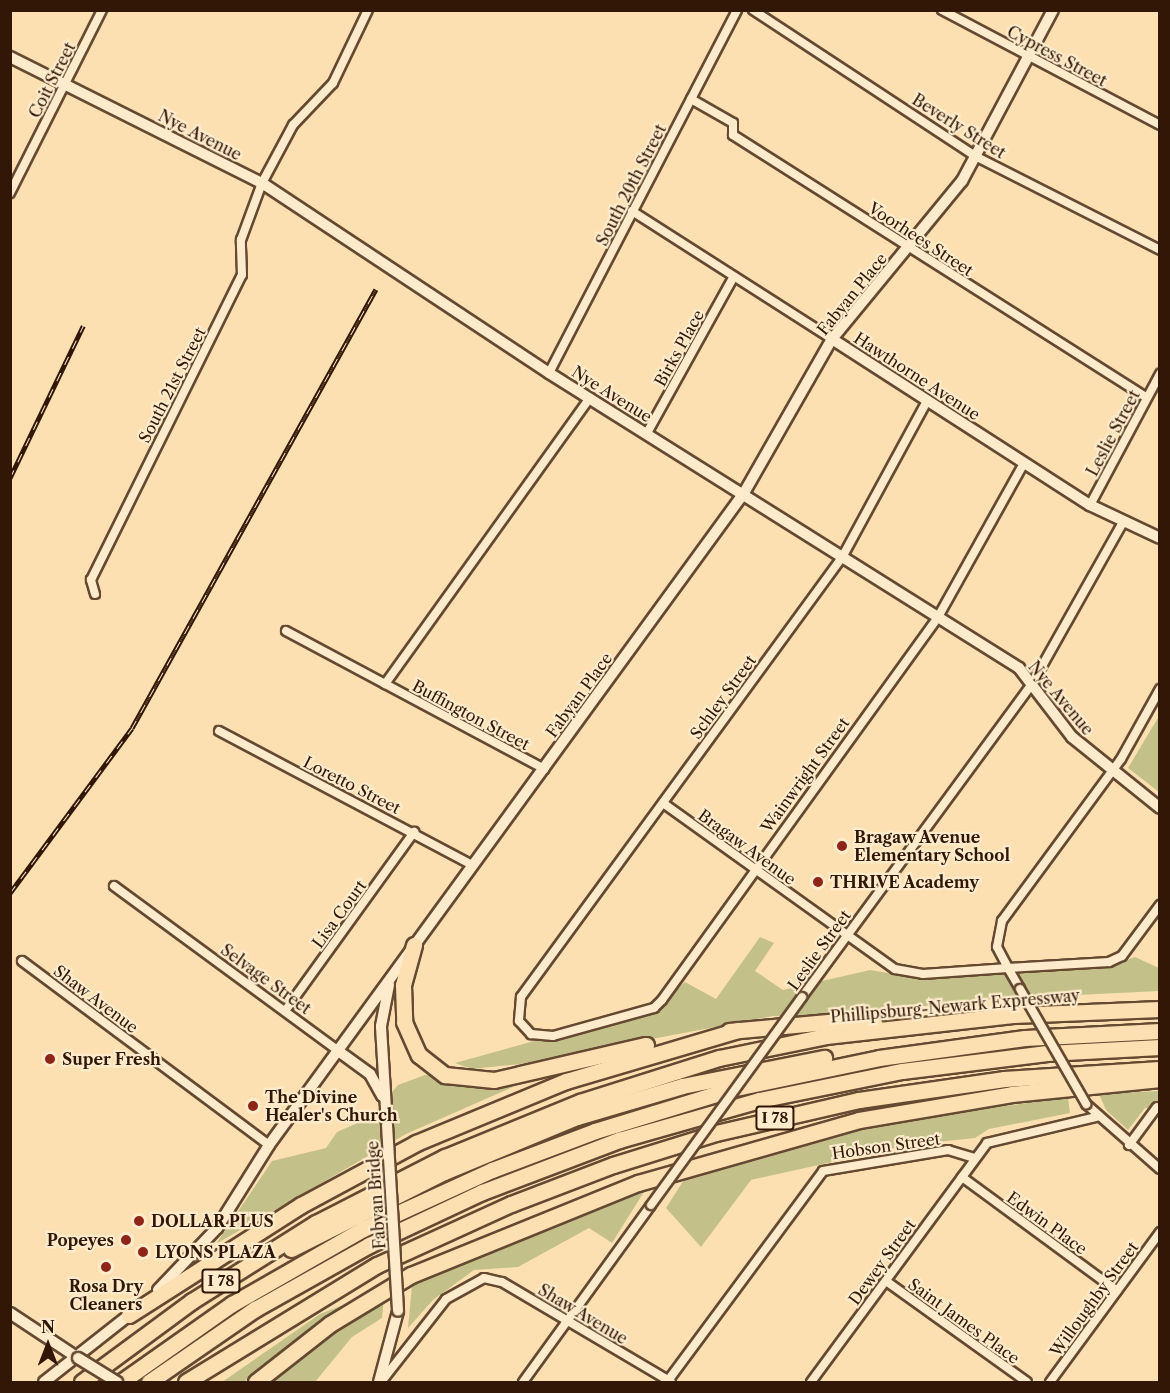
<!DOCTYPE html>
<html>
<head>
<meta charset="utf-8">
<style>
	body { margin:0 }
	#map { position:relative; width:1170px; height:1393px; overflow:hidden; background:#fde0b1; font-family:"Libre Caslon Text",serif }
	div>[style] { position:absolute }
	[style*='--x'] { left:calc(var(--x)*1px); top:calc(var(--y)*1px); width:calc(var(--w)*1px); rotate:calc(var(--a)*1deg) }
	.green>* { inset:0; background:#c3c189 }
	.roads { filter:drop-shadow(2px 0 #654931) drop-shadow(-2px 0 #654931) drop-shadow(0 2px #654931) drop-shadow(0 -2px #654931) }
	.street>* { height:8px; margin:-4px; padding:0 4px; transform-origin:4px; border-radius:4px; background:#feebcc }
	.secondary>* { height:10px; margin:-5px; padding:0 5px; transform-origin:5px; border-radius:5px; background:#feebcc }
	.highway>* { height:15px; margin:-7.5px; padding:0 7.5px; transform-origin:7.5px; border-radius:7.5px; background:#fde0b1 }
	.rail>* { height:5px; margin-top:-2.5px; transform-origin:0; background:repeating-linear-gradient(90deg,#feebcc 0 9px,#321706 0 18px); box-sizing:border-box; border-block:2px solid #321706 }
	.bridges { filter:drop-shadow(2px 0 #654931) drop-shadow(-2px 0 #654931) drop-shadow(0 2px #654931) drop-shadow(0 -2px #654931) }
	.street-bridge>* { height:8px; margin:-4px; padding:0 4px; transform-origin:4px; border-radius:4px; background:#feebcc }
	.secondary-bridge>* { height:10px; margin:-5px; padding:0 5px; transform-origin:5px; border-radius:5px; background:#feebcc }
	.dots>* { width:16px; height:16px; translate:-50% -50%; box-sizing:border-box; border:3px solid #feebcc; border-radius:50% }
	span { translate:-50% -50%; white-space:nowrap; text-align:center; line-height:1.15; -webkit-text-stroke:4.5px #feebcc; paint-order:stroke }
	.shield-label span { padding:2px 4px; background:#feebcc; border:2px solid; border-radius:4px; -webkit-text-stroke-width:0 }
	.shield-label { font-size:15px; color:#321706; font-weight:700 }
	.street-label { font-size:16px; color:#321706 }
	.poi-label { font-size:16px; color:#321706; font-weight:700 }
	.left { translate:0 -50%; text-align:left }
	.right { translate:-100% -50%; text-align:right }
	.frame { position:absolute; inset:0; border:12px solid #321706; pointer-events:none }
	.north { position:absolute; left:18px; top:1315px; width:60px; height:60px; -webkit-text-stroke:4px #feebcc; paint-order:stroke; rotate:0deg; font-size:16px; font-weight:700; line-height:24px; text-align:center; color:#321706 }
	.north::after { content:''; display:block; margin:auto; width:21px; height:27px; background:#321706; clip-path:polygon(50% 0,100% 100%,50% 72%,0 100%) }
</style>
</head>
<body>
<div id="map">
	<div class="green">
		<div style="clip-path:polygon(1159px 716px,1159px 792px,1128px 768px)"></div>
		<div style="clip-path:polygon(760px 937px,774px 943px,755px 971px,783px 990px,870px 970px,925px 979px,1033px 966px,1111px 966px,1135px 957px,1159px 968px,1159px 991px,975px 1000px,823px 1018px,773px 1016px,520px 1064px,472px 1069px,455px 1063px,654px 1008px,685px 982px,716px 999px)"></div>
		<div style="clip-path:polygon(425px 1075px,515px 1086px,406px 1134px,216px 1244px,272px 1161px,326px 1148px,337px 1132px,371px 1117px,398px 1085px)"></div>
		<div style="clip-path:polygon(1159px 1091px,1159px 1107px,1145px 1108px,1128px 1130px,1106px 1110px,1099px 1094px)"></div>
		<div style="clip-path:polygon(1068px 1098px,1070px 1113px,989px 1129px,975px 1138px,909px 1145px,751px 1180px,701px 1247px,666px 1208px,689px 1172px,806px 1141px,922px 1116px)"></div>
		<div style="clip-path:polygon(647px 1187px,612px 1243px,589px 1228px,518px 1267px,474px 1270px,433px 1300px,408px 1328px,412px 1285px)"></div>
		<div style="clip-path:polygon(384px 1297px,382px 1318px,352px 1337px,315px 1382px,271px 1382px)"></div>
		<div style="clip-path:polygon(343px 1305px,244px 1382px,222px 1382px,320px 1314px)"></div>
	</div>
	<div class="roads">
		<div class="street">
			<div style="--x:753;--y:10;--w:268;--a:33.3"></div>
			<div style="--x:977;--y:157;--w:205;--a:26.9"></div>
			<div style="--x:942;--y:10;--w:246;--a:27.8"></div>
			<div style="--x:691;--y:99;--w:48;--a:29.7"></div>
			<div style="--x:733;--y:123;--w:12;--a:90"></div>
			<div style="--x:733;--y:135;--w:490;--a:32.4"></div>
			<div style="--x:10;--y:193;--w:205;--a:-63.3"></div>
			<div style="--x:632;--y:211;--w:237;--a:32.6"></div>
			<div style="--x:549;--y:373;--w:409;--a:-62.6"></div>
			<div style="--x:927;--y:401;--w:176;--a:118.5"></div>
			<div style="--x:843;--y:556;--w:546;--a:126.14"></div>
			<div style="--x:521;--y:997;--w:24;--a:95"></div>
			<div style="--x:519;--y:1021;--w:18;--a:47"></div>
			<div style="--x:531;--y:1034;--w:22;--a:5"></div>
			<div style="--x:553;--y:1036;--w:105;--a:-15.5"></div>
			<div style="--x:654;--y:1008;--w:11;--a:-45"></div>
			<div style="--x:662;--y:1000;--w:472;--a:-54.2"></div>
			<div style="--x:938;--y:617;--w:176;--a:-60.8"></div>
			<div style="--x:647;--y:433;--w:179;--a:-61"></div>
			<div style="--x:1090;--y:505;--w:149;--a:-61.9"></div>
			<div style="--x:95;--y:594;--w:15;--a:-106"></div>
			<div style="--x:91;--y:580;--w:340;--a:-63.7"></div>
			<div style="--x:242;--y:275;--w:35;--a:-92"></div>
			<div style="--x:241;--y:240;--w:61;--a:-69.8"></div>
			<div style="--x:262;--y:183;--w:66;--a:-61.9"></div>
			<div style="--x:293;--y:125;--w:58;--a:-46.4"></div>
			<div style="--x:333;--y:83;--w:81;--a:-64.4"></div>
			<div style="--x:286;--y:631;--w:293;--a:28.1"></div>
			<div style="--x:385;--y:684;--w:352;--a:-54.4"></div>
			<div style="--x:1160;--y:689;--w:80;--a:119.1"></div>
			<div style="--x:1121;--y:759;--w:201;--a:126.3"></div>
			<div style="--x:1002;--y:921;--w:26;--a:101"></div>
			<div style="--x:997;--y:947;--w:24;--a:62"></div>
			<div style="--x:1008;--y:968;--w:101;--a:-3.4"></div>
			<div style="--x:1109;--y:962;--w:14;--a:-25"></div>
			<div style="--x:1122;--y:956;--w:64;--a:-53.3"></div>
			<div style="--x:219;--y:731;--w:286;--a:27.9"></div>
			<div style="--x:663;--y:803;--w:285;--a:35.6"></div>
			<div style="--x:895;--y:969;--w:28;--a:10"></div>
			<div style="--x:923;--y:974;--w:85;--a:-4"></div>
			<div style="--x:1008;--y:968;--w:24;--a:60"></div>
			<div style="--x:114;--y:886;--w:277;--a:36.3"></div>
			<div style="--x:22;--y:961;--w:308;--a:36.7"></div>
			<div style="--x:802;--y:997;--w:391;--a:-53.7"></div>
			<div style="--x:1033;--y:682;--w:181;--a:-60.6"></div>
			<div style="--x:285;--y:1011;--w:221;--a:-54.2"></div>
			<div style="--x:1086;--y:1104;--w:98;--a:41.3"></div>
			<div style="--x:1129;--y:1145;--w:47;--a:-53.6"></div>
			<div style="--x:962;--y:1177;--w:192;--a:36.3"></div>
			<div style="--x:886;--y:1281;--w:173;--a:35.6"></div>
			<div style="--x:381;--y:1382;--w:105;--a:-51.9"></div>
			<div style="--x:446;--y:1299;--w:43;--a:-28.9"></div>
			<div style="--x:484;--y:1278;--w:18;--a:13"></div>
			<div style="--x:502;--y:1282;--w:196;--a:30.6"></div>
			<div style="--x:523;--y:1382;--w:218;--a:-54.1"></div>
			<div style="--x:667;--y:1382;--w:262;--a:-53.5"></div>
			<div style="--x:823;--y:1171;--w:127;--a:-9.5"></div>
			<div style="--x:948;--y:1150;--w:28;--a:17"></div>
			<div style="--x:811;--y:1382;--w:297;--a:-53.6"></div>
			<div style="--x:987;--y:1143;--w:112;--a:-13.4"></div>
			<div style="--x:1050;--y:1382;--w:186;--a:-53.7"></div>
		</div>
		<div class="secondary">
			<div style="--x:10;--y:57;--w:282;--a:26.6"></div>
			<div style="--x:262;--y:183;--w:344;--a:33.5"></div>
			<div style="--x:549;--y:373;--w:555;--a:32.11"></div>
			<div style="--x:1019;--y:668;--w:87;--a:52.5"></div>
			<div style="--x:1072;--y:737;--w:113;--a:38.9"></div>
			<div style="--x:832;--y:339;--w:307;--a:32.8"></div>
			<div style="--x:1090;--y:505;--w:77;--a:25.2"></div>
			<div style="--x:337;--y:1050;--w:41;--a:36"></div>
			<div style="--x:370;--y:1074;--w:25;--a:61"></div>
			<div style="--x:387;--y:1125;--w:99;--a:-93.5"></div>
			<div style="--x:381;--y:1026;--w:42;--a:-79"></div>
			<div style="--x:158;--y:1290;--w:86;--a:-46.4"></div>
			<div style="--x:217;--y:1228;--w:98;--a:-57.9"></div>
			<div style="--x:269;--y:1145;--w:807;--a:-53.93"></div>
			<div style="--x:744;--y:493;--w:177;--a:-60.3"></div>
			<div style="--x:832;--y:339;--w:205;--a:-50.6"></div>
			<div style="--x:962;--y:181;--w:194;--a:-62"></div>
			<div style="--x:10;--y:1313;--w:82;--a:33.5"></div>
			<div style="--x:44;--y:1382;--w:113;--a:-38.2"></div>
			<div style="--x:379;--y:1382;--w:73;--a:-75"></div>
		</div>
		<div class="highway">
			<div style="--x:414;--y:945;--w:41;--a:105.4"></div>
			<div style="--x:403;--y:985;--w:37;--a:88"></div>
			<div style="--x:404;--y:1022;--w:36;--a:66"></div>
			<div style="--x:419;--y:1055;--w:33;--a:38"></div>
			<div style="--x:445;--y:1075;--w:49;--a:5.8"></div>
			<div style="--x:494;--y:1080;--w:156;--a:-13"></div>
			<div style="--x:729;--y:1031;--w:121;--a:-5.2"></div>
			<div style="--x:849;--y:1020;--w:26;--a:9"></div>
			<div style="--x:291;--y:1249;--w:171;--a:-26.7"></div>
			<div style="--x:444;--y:1172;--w:144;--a:-22.5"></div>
			<div style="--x:577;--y:1117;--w:109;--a:-16.4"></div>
			<div style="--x:682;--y:1086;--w:145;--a:-11.2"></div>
			<div style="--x:129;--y:1315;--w:204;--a:-32.6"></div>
			<div style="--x:301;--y:1205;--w:131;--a:-28.3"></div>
			<div style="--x:416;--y:1143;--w:162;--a:-22.5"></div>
			<div style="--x:566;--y:1081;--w:179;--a:-16.5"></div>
			<div style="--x:82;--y:1382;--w:137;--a:-36.4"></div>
			<div style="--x:192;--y:1301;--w:146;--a:-32.2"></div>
			<div style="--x:316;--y:1223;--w:145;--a:-27.1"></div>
			<div style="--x:445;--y:1157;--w:146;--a:-22.2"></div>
			<div style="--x:580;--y:1102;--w:146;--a:-17.6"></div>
			<div style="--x:719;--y:1058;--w:109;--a:-11.6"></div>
			<div style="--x:826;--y:1036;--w:188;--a:-6.4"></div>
			<div style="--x:1013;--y:1015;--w:147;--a:-2.3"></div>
			<div style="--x:121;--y:1382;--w:136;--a:-35.1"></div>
			<div style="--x:232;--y:1304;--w:151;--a:-29.8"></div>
			<div style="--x:363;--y:1229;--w:142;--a:-24.6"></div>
			<div style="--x:492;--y:1170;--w:110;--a:-20.7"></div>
			<div style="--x:595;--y:1131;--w:147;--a:-17"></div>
			<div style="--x:736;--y:1088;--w:146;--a:-11.8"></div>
			<div style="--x:879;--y:1058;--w:147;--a:-7.8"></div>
			<div style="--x:1025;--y:1038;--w:135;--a:-3"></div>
			<div style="--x:149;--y:1382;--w:129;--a:-34.6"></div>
			<div style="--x:255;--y:1309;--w:131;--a:-29.3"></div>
			<div style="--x:369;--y:1245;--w:125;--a:-25.1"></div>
			<div style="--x:482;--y:1192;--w:147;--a:-20.8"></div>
			<div style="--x:619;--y:1140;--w:146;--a:-15.9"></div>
			<div style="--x:759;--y:1100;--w:146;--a:-11.5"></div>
			<div style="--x:902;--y:1071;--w:146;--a:-7.1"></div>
			<div style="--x:1047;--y:1053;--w:113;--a:-3"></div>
			<div style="--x:186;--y:1382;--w:224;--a:-31.5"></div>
			<div style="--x:377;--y:1265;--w:147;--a:-24.5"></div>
			<div style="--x:511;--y:1204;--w:109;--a:-20.9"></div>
			<div style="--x:613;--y:1165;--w:108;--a:-17.3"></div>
			<div style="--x:716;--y:1133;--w:147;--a:-13"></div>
			<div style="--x:859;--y:1100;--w:147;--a:-8.2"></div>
			<div style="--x:1004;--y:1079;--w:156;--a:-3.7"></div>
			<div style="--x:256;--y:1382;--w:94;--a:-38.1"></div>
			<div style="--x:330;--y:1324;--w:95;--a:-31.2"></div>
			<div style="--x:411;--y:1275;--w:245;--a:-22.1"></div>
			<div style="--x:638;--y:1183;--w:230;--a:-15.9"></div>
			<div style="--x:859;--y:1120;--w:155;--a:-9.6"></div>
			<div style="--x:1012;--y:1094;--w:149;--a:-5.8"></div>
		</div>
	</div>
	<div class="rail">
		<div style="--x:10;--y:478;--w:169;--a:-64.3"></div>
		<div style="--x:10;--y:893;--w:205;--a:-53.5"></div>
		<div style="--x:132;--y:728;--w:502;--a:-60.93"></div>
	</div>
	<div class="bridges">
		<div class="street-bridge">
			<div style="--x:1020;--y:989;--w:133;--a:60.1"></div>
			<div style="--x:651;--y:1205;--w:257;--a:-54"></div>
		</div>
		<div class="secondary-bridge">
			<div style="--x:387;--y:1125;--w:186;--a:86.6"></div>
			<div style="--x:78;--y:1358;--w:46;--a:31.6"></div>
		</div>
	</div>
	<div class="dots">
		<div style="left:842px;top:846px;background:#8f2418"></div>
		<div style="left:818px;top:882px;background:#8f2418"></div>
		<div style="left:50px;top:1059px;background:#8f2418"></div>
		<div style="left:253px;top:1106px;background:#8f2418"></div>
		<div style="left:139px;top:1221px;background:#8f2418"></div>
		<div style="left:126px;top:1240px;background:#8f2418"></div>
		<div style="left:143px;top:1252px;background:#8f2418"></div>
		<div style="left:106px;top:1267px;background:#8f2418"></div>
	</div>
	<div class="shield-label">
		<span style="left:775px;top:1118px">I 78</span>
		<span style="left:221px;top:1281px">I 78</span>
	</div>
	<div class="street-label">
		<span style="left:1057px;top:56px;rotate:28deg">Cypress Street</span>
		<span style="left:52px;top:80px;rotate:-63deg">Coit Street</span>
		<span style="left:959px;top:126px;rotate:32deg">Beverly Street</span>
		<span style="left:200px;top:135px;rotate:27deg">Nye Avenue</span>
		<span style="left:631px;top:185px;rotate:-63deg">South 20th Street</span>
		<span style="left:921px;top:239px;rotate:33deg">Voorhees Street</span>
		<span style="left:852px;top:294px;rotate:-51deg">Fabyan Place</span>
		<span style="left:679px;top:348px;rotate:-61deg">Birks Place</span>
		<span style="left:917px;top:376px;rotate:33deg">Hawthorne Avenue</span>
		<span style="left:172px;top:385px;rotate:-63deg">South 21st Street</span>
		<span style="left:612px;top:394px;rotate:32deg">Nye Avenue</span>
		<span style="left:1113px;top:433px;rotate:-62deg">Leslie Street</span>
		<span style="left:579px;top:695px;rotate:-54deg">Fabyan Place</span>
		<span style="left:723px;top:697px;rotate:-54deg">Schley Street</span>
		<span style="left:1061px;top:698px;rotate:50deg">Nye Avenue</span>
		<span style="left:471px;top:715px;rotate:28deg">Buffington Street</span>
		<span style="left:805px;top:775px;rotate:-54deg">Wainwright Street</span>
		<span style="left:352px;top:785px;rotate:27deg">Loretto Street</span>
		<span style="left:747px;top:847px;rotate:36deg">Bragaw Avenue</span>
		<span style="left:339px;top:914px;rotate:-54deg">Lisa Court</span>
		<span style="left:819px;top:950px;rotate:-54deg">Leslie Street</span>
		<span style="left:266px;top:979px;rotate:36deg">Selvage Street</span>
		<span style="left:96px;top:999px;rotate:37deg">Shaw Avenue</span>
		<span style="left:955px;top:1006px;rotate:-5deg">Phillipsburg-Newark Expressway</span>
		<span style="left:886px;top:1146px;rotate:-8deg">Hobson Street</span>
		<span style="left:376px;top:1195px;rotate:-94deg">Fabyan Bridge</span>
		<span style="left:1047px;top:1223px;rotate:36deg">Edwin Place</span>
		<span style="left:882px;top:1262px;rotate:-54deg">Dewey Street</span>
		<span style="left:1094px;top:1299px;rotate:-54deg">Willoughby Street</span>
		<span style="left:583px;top:1314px;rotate:31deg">Shaw Avenue</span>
		<span style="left:964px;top:1321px;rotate:36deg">Saint James Place</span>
	</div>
	<div class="poi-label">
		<span class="left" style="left:854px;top:846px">Bragaw Avenue<br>Elementary School</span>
		<span class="left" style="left:830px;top:882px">THRIVE Academy</span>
		<span class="left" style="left:62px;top:1059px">Super Fresh</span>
		<span class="left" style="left:265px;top:1106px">The Divine<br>Healer's Church</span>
		<span class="left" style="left:151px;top:1221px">DOLLAR PLUS</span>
		<span class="right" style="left:114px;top:1240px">Popeyes</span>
		<span class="left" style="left:155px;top:1252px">LYONS PLAZA</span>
		<span style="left:106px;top:1295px">Rosa Dry<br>Cleaners</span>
	</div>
	<div class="frame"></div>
	<div class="north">N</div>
</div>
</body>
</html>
